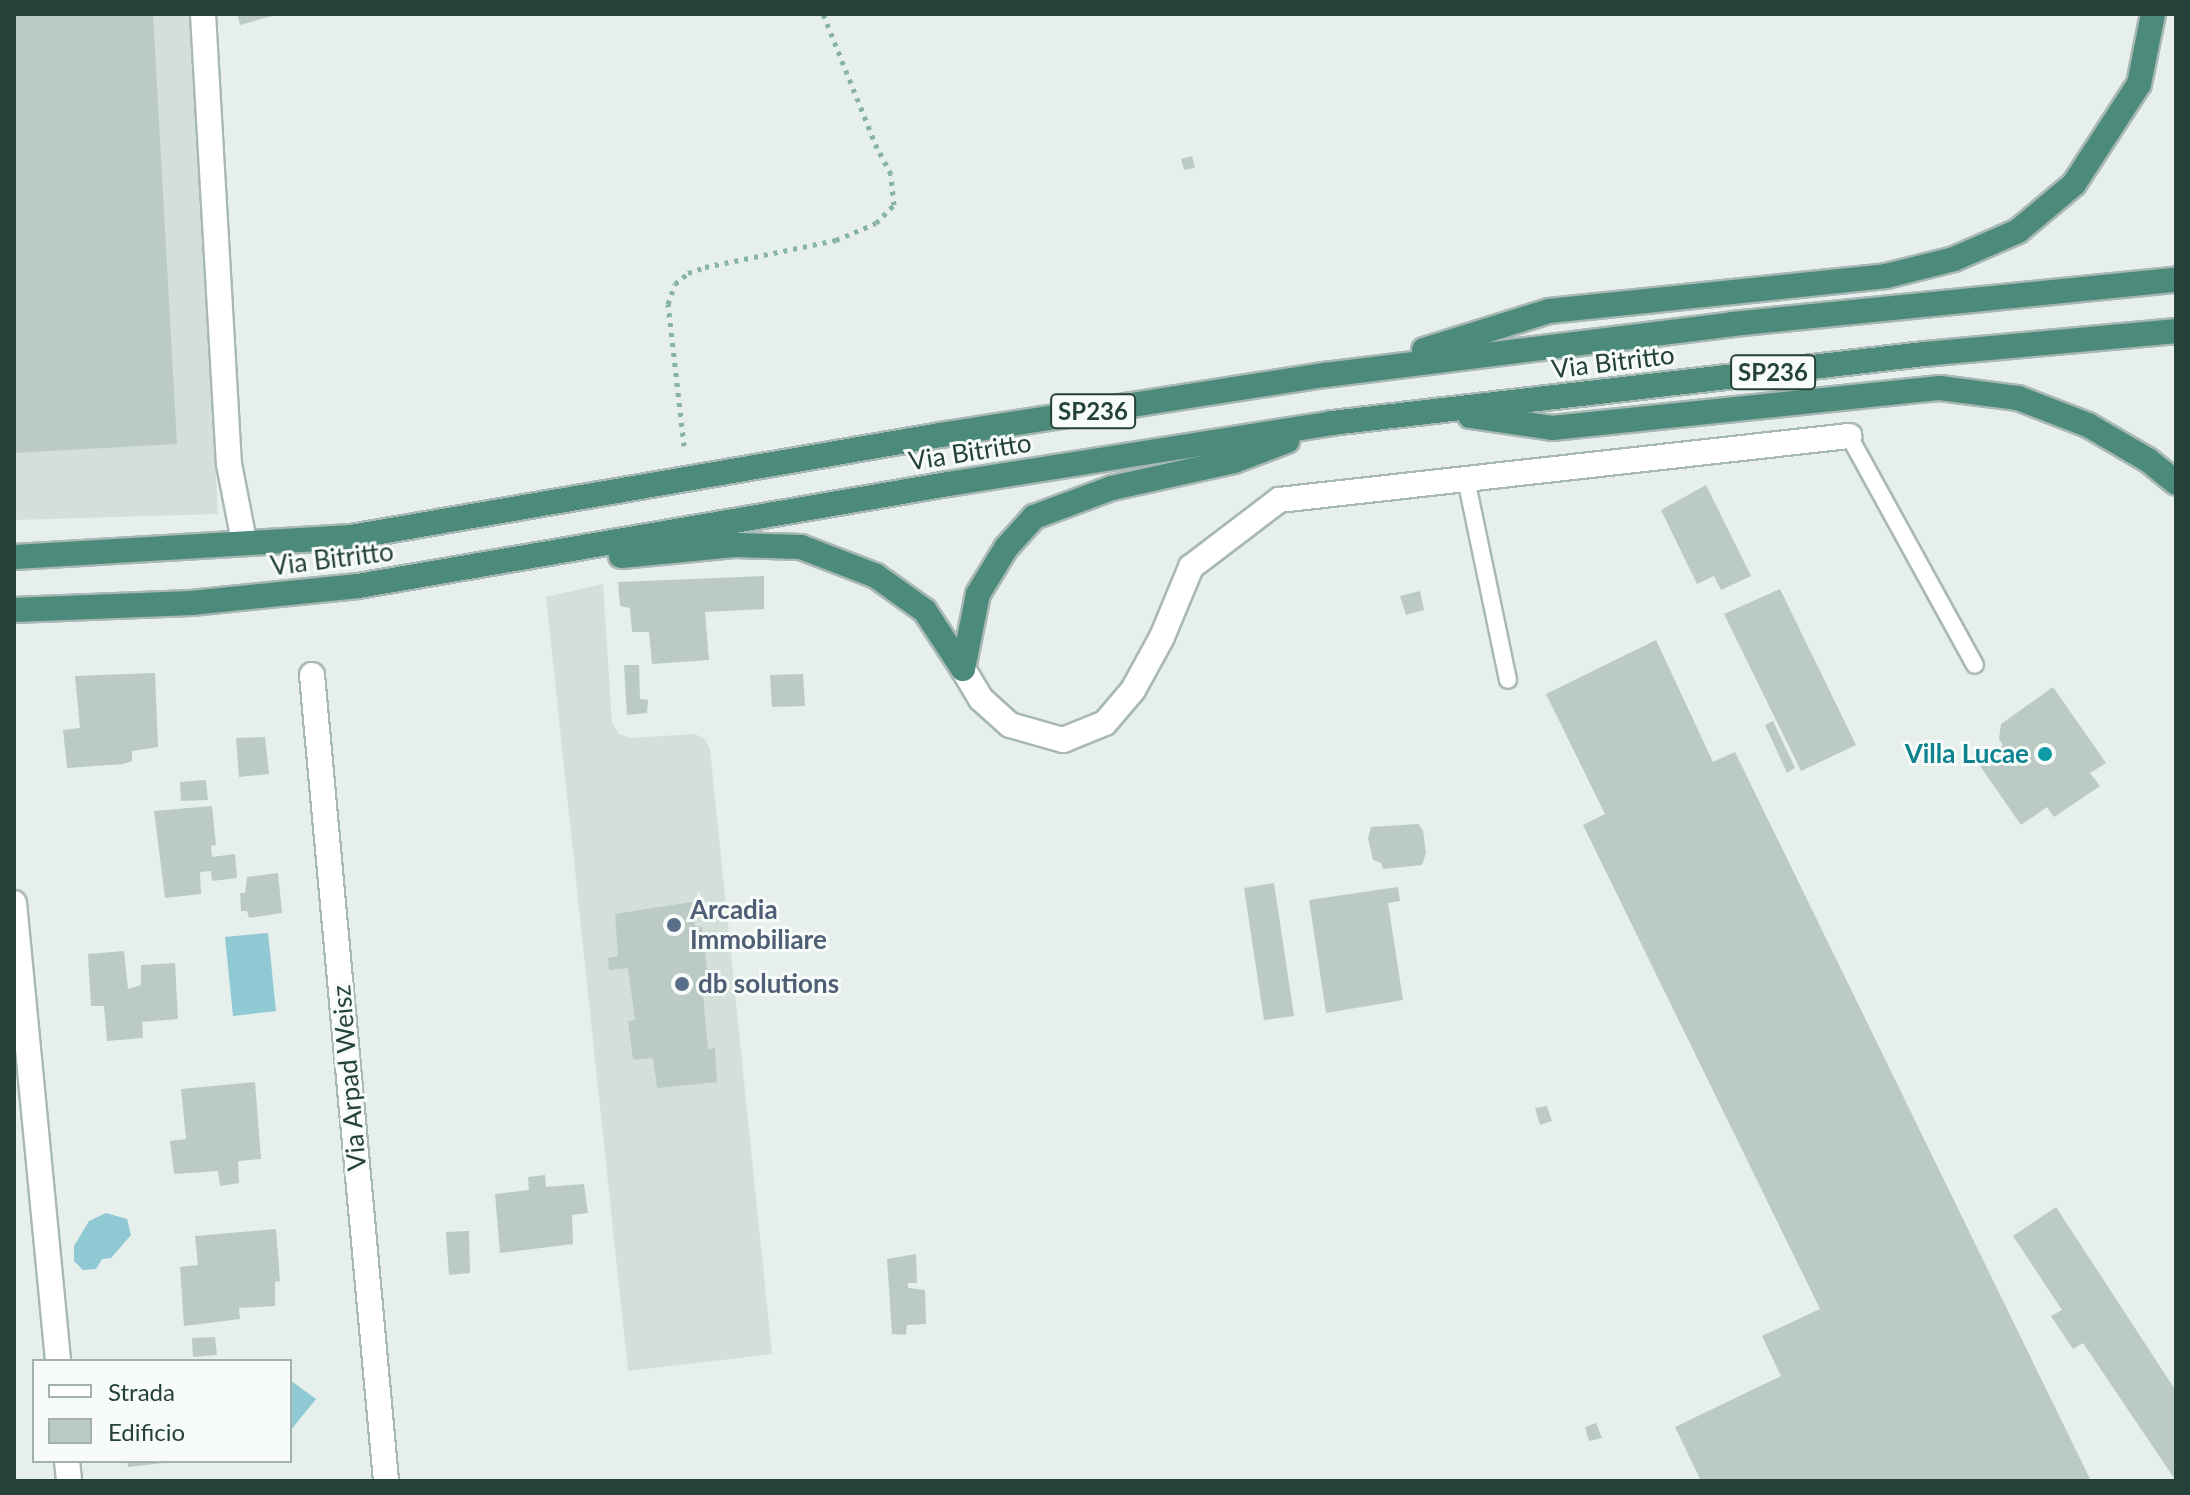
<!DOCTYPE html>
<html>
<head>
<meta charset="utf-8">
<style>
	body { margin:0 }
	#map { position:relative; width:2190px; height:1495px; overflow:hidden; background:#e6efeb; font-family:Lato,sans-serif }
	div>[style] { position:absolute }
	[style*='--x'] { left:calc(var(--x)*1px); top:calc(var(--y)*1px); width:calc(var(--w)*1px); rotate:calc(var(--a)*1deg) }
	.built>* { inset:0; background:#d4dfda }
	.water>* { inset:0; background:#8ec9d4 }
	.building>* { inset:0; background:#bbcac4 }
	.path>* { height:5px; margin-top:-2.5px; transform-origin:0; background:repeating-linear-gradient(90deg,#86b3a5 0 4px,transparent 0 10px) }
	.roads { filter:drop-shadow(2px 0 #a8b8b2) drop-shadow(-2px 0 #a8b8b2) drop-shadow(0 2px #a8b8b2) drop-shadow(0 -2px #a8b8b2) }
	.service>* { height:16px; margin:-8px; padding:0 8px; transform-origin:8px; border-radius:8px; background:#fff }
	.minor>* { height:24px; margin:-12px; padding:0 12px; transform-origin:12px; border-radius:12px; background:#fff }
	.trunk>* { height:24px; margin:-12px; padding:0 12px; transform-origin:12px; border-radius:12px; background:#4c8a7c }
	.dots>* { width:22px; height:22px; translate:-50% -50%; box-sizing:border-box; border:4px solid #f7fbf9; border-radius:50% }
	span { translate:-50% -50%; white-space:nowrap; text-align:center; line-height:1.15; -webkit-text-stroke:6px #f7fbf9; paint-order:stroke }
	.shield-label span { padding:2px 6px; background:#f7fbf9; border:2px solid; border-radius:6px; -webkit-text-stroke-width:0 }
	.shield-label { font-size:24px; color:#24423a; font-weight:700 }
	.street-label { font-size:26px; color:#24423a }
	.culture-label { font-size:26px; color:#0d838f; font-weight:700 }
	.right { translate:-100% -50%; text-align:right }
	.service-label { font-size:26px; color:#4e5e75; font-weight:700 }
	.left { translate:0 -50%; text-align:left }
	.frame { position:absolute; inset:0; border:16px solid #24423a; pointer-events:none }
	.legend { position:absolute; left:32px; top:1359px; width:260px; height:104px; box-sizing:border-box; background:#f7fbf9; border:2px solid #a3b1ad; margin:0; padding:10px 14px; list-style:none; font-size:24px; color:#24423a }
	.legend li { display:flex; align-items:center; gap:16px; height:40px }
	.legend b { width:40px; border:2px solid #a3b1ad }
</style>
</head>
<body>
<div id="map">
	<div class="built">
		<div style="clip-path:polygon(14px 14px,192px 14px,218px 514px,14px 520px)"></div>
		<div style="clip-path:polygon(603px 584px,612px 723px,619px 734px,630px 738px,695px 734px,705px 739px,710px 749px,772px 1354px,628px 1371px,546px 597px)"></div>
	</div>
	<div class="water">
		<div style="clip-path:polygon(268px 933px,276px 1011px,233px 1016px,225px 937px)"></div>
		<div style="clip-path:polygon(106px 1213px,127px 1219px,131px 1235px,111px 1258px,102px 1259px,96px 1269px,83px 1270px,74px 1261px,74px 1246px,89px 1221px)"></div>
		<div style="clip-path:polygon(290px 1380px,316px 1399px,290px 1431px)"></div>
	</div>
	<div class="building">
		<div style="clip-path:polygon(14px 14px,153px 14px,177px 444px,14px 453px)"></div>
		<div style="clip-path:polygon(237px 14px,275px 14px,276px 15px,240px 25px)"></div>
		<div style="clip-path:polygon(1192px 156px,1195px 168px,1184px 170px,1181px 159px)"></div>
		<div style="clip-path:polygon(1706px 485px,1751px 576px,1721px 590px,1714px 576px,1697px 584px,1661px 510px)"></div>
		<div style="clip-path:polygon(764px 576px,764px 609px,705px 612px,709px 660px,652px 664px,649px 632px,632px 632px,630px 608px,620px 606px,618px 582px)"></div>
		<div style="clip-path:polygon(1780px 589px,1856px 745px,1801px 771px,1724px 614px)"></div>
		<div style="clip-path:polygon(1420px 591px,1424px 610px,1406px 615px,1400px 596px)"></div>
		<div style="clip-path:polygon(1656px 640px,1713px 762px,1735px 752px,2091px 1481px,1701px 1481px,1675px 1427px,1781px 1376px,1762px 1336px,1820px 1309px,1583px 825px,1605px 814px,1546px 694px)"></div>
		<div style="clip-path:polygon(624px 665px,639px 665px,640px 699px,648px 700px,647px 713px,627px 715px)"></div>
		<div style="clip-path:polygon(155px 673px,158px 747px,132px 751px,132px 761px,123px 764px,67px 768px,63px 730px,80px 728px,75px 676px)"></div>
		<div style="clip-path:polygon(803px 674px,805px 706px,772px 707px,770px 675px)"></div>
		<div style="clip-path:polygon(2053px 687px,2106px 763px,2090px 773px,2100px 786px,2054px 817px,2047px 807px,2021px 825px,1978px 763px,2003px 745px,1999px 739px,2001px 724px)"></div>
		<div style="clip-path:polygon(1773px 721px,1795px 768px,1787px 773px,1765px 725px)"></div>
		<div style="clip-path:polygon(265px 737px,269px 774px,239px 777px,236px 738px)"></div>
		<div style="clip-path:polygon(206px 780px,208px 800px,181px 801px,180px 782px)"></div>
		<div style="clip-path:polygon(212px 806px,216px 845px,211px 846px,212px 857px,235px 854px,237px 878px,212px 881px,211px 871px,200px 872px,201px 894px,165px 898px,154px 811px)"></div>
		<div style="clip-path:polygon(1418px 824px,1423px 830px,1426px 853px,1422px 865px,1383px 869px,1381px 863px,1373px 860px,1368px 838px,1371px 827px)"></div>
		<div style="clip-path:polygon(278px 873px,282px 913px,249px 918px,247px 911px,241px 911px,240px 893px,245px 893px,247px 877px)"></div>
		<div style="clip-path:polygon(1274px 883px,1294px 1016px,1264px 1020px,1244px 888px)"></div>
		<div style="clip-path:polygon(1398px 887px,1400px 901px,1388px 903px,1403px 1000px,1326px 1013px,1309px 900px)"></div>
		<div style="clip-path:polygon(692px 902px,695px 926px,702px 927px,710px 993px,703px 995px,708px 1049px,715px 1048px,717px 1082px,657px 1088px,653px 1058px,633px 1060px,628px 1021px,635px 1020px,628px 968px,609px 970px,608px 958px,618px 956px,615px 914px)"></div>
		<div style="clip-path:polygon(124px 951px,128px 989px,141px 985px,141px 965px,175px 963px,178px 1019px,142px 1022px,143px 1038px,107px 1041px,104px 1006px,91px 1006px,88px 954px)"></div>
		<div style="clip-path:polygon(255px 1082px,261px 1159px,238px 1161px,239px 1183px,220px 1186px,218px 1171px,174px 1174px,170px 1141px,186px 1139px,181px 1089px)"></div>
		<div style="clip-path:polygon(1547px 1106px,1552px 1121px,1540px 1125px,1535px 1108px)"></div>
		<div style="clip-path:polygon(545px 1175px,546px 1187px,584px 1184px,588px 1213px,572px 1215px,573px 1244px,500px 1253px,495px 1194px,529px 1190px,528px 1177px)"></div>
		<div style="clip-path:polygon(2056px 1207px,2176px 1391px,2176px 1481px,2083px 1343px,2073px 1349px,2051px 1316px,2062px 1310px,2013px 1236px)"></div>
		<div style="clip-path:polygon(276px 1229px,280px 1281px,275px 1282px,275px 1306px,239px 1308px,240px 1319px,184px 1326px,180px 1267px,198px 1265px,195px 1236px)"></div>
		<div style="clip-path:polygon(469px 1231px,470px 1273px,449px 1275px,446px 1232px)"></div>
		<div style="clip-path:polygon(916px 1254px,917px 1283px,908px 1283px,908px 1288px,925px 1290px,926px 1324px,907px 1325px,906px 1335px,892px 1334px,887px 1259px)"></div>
		<div style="clip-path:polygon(215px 1337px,217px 1355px,193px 1357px,192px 1338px)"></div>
		<div style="clip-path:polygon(1596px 1423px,1602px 1438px,1589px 1441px,1585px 1427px)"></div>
		<div style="clip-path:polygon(127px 1461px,164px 1461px,164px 1463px,128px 1467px)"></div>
	</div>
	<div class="path">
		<div style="--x:684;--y:446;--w:143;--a:-96.4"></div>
		<div style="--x:668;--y:304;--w:21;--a:-71"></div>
		<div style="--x:675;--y:284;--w:17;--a:-40"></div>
		<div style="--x:688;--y:273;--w:18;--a:-19"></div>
		<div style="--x:705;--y:267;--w:134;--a:-11.6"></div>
		<div style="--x:836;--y:240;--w:43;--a:-23"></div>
		<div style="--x:876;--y:223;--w:25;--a:-45"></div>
		<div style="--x:894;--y:205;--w:31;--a:-96"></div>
		<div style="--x:891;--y:174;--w:30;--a:-118"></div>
		<div style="--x:877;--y:148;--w:144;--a:-111.9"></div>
	</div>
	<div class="roads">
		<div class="service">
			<div style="--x:1849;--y:436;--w:261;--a:61.2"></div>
			<div style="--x:1466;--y:479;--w:205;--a:78.2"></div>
		</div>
		<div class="minor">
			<div style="--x:203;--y:14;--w:451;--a:86.7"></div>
			<div style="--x:229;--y:464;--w:78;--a:79"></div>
			<div style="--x:963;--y:669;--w:35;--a:59"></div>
			<div style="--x:981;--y:699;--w:39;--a:42"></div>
			<div style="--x:1010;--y:725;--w:55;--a:15.8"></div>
			<div style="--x:1063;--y:740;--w:45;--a:-22"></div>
			<div style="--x:1105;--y:723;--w:43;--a:-49.7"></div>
			<div style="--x:1133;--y:690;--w:60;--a:-61.3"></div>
			<div style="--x:1162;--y:637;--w:76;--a:-67.5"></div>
			<div style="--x:1191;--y:567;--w:111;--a:-37.3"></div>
			<div style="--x:1279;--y:500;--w:574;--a:-6.41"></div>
			<div style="--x:312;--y:675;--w:809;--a:84.75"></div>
			<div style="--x:14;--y:903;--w:460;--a:84.5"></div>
			<div style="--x:67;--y:1461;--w:20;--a:84"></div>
		</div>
		<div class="trunk">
			<div style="--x:1424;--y:350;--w:131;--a:-17.3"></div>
			<div style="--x:1549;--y:311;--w:339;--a:-5.9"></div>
			<div style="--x:1886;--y:276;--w:70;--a:-14"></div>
			<div style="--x:1954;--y:259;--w:70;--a:-23.6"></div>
			<div style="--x:2018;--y:231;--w:73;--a:-40"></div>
			<div style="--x:2074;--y:184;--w:119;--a:-57"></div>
			<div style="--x:2139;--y:84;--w:71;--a:-78.7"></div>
			<div style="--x:1470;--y:416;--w:83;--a:8.3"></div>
			<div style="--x:1552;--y:428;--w:390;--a:-5.9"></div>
			<div style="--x:1940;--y:388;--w:79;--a:7.3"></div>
			<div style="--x:2018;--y:398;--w:75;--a:21.1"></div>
			<div style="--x:2088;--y:425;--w:69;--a:30.3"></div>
			<div style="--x:2148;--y:460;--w:36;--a:39"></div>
			<div style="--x:621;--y:556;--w:116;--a:-5.5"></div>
			<div style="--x:736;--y:545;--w:65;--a:1.8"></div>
			<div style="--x:801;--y:547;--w:80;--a:21.1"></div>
			<div style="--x:876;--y:576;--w:60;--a:35.5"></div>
			<div style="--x:925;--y:611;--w:69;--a:56.8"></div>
			<div style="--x:14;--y:557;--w:338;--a:-3.4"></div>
			<div style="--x:351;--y:537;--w:598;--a:-9.82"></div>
			<div style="--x:940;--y:435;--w:390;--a:-8.9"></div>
			<div style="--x:1325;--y:375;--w:410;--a:-7.1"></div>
			<div style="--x:1732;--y:324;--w:446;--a:-5.7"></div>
			<div style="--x:14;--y:610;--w:177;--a:-2.3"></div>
			<div style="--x:191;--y:603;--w:168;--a:-5.8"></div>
			<div style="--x:358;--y:586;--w:599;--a:-9.81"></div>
			<div style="--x:948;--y:484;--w:389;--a:-9"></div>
			<div style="--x:1332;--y:423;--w:596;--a:-6.65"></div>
			<div style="--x:1924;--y:354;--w:253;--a:-5.2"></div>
			<div style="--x:963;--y:669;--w:76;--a:-78.7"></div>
			<div style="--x:978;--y:594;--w:54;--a:-58.7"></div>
			<div style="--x:1006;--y:548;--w:42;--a:-47.9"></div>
			<div style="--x:1034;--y:517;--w:83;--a:-20.4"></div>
			<div style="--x:1112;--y:488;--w:125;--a:-12.5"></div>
			<div style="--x:1234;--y:461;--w:57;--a:-20.7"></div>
		</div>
	</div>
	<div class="dots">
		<div style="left:2045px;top:754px;background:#0f9aa8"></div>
		<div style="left:674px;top:925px;background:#5c6f8a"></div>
		<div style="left:682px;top:984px;background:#5c6f8a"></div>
	</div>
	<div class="shield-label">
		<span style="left:1773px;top:372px">SP236</span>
		<span style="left:1093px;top:411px">SP236</span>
	</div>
	<div class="street-label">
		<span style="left:1613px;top:362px;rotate:-7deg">Via Bitritto</span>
		<span style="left:970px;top:452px;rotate:-9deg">Via Bitritto</span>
		<span style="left:332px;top:559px;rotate:-7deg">Via Bitritto</span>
		<span style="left:349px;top:1078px;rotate:-95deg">Via Arpad Weisz</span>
	</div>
	<div class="culture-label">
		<span class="right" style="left:2029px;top:754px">Villa Lucae</span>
	</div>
	<div class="service-label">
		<span class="left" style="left:690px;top:925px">Arcadia<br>Immobiliare</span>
		<span class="left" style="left:698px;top:984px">db solutions</span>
	</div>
	<div class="frame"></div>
	<ul class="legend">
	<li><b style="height:10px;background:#fff"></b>Strada</li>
	<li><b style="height:22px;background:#bbcac4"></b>Edificio</li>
	</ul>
</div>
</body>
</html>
